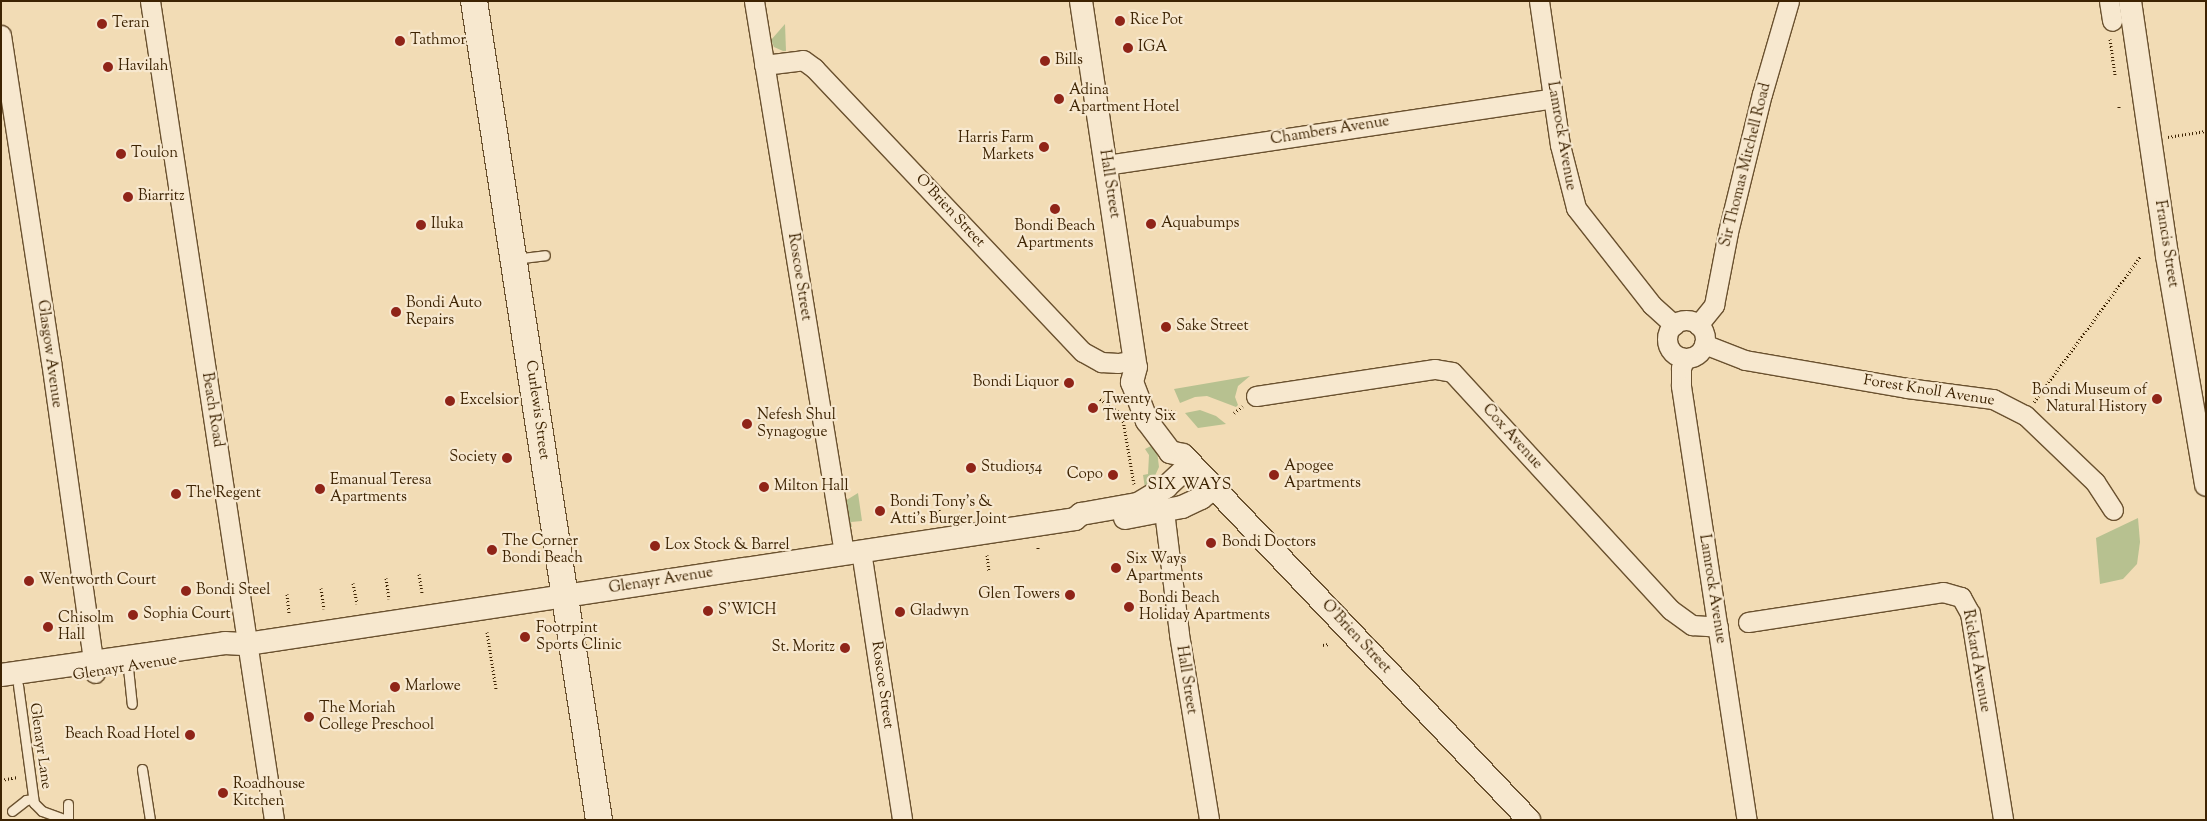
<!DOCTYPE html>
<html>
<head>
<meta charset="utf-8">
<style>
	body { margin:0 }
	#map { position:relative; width:2207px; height:821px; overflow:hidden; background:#f2dcb5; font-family:"Sorts Mill Goudy",serif }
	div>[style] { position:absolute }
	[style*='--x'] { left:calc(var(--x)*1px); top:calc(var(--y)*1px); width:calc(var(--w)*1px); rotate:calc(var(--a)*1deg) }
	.green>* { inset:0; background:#b7c190 }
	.path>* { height:3px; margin-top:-1.5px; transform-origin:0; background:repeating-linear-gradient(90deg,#3d2302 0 1px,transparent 0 3.5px) }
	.roads { filter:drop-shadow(1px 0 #6a512f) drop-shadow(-1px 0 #6a512f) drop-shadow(0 1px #6a512f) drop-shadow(0 -1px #6a512f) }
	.service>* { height:9px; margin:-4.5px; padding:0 4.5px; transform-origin:4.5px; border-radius:4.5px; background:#f7e8cf }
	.minor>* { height:19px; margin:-9.5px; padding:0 9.5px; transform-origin:9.5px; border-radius:9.5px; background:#f7e8cf }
	.minor>.ring { margin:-9.5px; padding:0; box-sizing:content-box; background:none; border:19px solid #f7e8cf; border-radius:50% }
	.tertiary>* { height:22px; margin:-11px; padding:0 11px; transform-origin:11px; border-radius:11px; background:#f7e8cf }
	.secondary>* { height:26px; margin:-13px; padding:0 13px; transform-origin:13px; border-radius:13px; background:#f7e8cf }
	.dots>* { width:14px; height:14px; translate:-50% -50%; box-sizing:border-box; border:2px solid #f7e8cf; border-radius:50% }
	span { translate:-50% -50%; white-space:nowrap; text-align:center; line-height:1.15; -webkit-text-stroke:4.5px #f7e8cf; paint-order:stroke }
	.poi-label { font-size:15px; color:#3d2302 }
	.left { translate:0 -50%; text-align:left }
	.right { translate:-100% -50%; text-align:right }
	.street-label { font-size:15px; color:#3d2302 }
	.neighbourhood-label { font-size:16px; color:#3d2302; letter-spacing:1px }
	.frame { position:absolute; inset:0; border:2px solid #3d2302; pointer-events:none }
</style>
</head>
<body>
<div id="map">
	<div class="green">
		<div style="clip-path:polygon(785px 24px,786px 51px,783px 51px,774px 47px,771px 40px)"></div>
		<div style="clip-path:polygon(1250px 376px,1238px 386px,1235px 397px,1238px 405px,1236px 407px,1207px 396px,1195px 397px,1180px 403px,1174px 389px)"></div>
		<div style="clip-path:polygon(1200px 410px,1216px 416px,1226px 424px,1198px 428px,1185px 413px)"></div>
		<div style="clip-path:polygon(1153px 445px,1157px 451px,1159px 467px,1152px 482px,1145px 488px,1143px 475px,1148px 474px,1149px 455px,1145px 449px)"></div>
		<div style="clip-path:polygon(858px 493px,862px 521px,851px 522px,852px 527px,845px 528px,845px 501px)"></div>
		<div style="clip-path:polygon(2138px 518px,2140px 542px,2137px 564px,2123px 579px,2100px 584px,2096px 538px)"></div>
	</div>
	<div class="path">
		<div style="--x:2110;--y:39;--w:36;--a:82"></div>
		<div style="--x:2119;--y:106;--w:3;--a:90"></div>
		<div style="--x:2168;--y:137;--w:38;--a:-9"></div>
		<div style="--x:1100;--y:399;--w:27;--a:34"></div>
		<div style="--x:1122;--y:414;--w:71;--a:80.3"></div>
		<div style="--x:2034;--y:402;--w:181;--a:-53.8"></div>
		<div style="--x:1164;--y:410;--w:12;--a:9"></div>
		<div style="--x:1234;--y:413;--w:11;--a:-38"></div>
		<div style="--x:938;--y:503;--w:13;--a:81"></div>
		<div style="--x:1038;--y:547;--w:3;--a:90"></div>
		<div style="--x:987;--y:555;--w:16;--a:83"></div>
		<div style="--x:419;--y:574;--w:19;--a:81"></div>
		<div style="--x:386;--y:578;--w:21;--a:82"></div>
		<div style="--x:353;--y:583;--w:21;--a:79"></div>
		<div style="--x:321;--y:588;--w:21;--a:82"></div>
		<div style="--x:287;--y:594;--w:20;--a:84"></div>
		<div style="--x:487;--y:632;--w:58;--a:81"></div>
		<div style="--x:1323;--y:645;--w:6;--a:-9"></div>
		<div style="--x:1;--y:780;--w:17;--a:-10"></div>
	</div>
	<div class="roads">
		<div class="service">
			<div style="--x:514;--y:259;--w:31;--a:-7"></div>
			<div style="--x:128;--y:668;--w:36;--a:84"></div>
			<div style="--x:18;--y:685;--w:119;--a:82.3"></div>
			<div style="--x:34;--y:803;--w:11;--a:45"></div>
			<div style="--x:42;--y:811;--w:27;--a:20"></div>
			<div style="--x:142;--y:769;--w:52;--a:81.1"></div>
			<div style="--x:12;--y:811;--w:18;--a:-38"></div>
			<div style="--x:26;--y:800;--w:7;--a:-8"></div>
			<div style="--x:68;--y:820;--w:16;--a:-90"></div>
		</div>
		<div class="minor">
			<div style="--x:150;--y:1;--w:828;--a:81.39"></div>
			<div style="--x:754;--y:1;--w:559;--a:80.74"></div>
			<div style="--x:1539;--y:1;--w:146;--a:81.7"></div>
			<div style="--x:1560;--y:145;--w:65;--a:75.7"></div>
			<div style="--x:1576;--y:208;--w:123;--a:51.9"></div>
			<div style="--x:1652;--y:305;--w:30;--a:42"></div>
			<div style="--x:2109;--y:1;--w:20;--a:81"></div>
			<div style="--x:1;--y:35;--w:330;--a:81.3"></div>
			<div style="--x:51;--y:361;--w:315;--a:82"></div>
			<div style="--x:764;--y:65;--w:39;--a:-7"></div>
			<div style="--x:803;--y:60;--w:14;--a:36"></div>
			<div style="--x:814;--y:68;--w:391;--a:46.6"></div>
			<div style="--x:1083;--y:352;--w:21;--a:29"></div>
			<div style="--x:1101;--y:362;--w:17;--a:3"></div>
			<div style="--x:1118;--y:363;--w:17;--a:-10"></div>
			<div style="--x:1106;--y:165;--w:452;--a:-8.5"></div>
			<div class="ring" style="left:1667px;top:320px;width:19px;height:19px"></div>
			<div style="--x:1698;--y:325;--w:26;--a:-51"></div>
			<div style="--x:1714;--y:305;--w:74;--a:-79.1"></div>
			<div style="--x:1728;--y:232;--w:142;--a:-76.2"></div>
			<div style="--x:1762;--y:94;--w:97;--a:-73.8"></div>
			<div style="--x:1704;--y:344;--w:44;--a:21.3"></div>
			<div style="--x:1745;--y:360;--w:164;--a:9.8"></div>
			<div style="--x:1907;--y:388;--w:87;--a:7.3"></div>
			<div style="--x:1993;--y:399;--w:36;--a:27"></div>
			<div style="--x:2025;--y:415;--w:97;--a:43.7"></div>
			<div style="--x:2095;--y:482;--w:33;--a:57"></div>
			<div style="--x:1685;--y:358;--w:11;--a:112"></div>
			<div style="--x:1681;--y:368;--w:18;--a:90"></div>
			<div style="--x:1681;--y:386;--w:439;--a:81.4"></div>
			<div style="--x:1256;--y:396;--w:181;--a:-8.6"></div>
			<div style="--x:1435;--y:369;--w:17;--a:10"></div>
			<div style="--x:1452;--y:372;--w:323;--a:47.4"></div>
			<div style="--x:1671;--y:610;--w:26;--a:36"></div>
			<div style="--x:1692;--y:625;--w:26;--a:4"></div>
			<div style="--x:1164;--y:511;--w:124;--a:83"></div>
			<div style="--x:1179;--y:634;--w:188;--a:80.8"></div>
			<div style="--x:861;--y:551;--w:272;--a:81.3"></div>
			<div style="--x:1748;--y:622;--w:197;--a:-8.7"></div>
			<div style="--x:1943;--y:592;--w:19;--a:16"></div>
			<div style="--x:1961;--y:597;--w:18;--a:61"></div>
			<div style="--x:1970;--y:613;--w:210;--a:80.9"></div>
		</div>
		<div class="tertiary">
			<div style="--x:1081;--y:1;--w:370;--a:81.5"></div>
			<div style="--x:1136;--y:367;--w:16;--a:105"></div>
			<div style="--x:1132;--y:382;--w:42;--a:69"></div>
			<div style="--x:1147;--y:421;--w:39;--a:53"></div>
			<div style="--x:1170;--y:452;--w:13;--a:13"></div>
			<div style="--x:1183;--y:455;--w:503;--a:46.53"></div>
			<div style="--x:2130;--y:1;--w:258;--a:81.7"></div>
			<div style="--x:2167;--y:256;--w:232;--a:80.3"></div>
			<div style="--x:1125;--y:518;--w:58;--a:-10.9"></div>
			<div style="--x:1182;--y:507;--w:21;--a:-25"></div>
			<div style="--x:1201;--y:498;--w:16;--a:-38"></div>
			<div style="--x:1;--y:675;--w:226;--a:-8.1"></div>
			<div style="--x:225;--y:643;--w:22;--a:3"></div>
			<div style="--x:247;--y:644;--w:837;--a:-8.58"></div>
			<div style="--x:1075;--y:519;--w:8;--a:-40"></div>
			<div style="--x:1081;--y:514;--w:58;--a:-10"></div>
			<div style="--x:1138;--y:504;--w:33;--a:-31"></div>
			<div style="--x:1166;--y:487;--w:34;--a:-43"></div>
		</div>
		<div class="secondary">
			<div style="--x:474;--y:1;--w:828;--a:81.32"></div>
		</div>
	</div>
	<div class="dots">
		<div style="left:1120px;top:21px;background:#8f2418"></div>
		<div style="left:102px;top:24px;background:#8f2418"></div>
		<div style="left:400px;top:41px;background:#8f2418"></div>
		<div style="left:1128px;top:48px;background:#8f2418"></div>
		<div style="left:1045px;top:61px;background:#8f2418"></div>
		<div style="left:108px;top:67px;background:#8f2418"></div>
		<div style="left:1059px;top:99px;background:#8f2418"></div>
		<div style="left:1044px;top:147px;background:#8f2418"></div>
		<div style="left:121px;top:154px;background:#8f2418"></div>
		<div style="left:128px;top:197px;background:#8f2418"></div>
		<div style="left:1055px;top:209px;background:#8f2418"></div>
		<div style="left:1151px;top:224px;background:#8f2418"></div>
		<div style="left:421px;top:225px;background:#8f2418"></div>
		<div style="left:396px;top:312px;background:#8f2418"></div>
		<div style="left:1166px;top:327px;background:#8f2418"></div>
		<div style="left:1069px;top:383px;background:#8f2418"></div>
		<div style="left:2157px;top:399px;background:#8f2418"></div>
		<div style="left:450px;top:401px;background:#8f2418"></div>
		<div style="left:1093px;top:408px;background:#8f2418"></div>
		<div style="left:747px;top:424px;background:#8f2418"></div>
		<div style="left:507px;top:458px;background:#8f2418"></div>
		<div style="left:971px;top:468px;background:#8f2418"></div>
		<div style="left:1113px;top:475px;background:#8f2418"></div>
		<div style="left:1274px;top:475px;background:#8f2418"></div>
		<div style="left:764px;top:487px;background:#8f2418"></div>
		<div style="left:320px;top:489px;background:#8f2418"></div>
		<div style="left:176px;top:494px;background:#8f2418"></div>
		<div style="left:880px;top:511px;background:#8f2418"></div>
		<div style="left:1211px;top:543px;background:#8f2418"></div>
		<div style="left:655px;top:546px;background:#8f2418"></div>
		<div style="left:492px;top:550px;background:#8f2418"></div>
		<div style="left:1116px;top:568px;background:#8f2418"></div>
		<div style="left:29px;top:581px;background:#8f2418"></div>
		<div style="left:186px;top:591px;background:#8f2418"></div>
		<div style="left:1070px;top:595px;background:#8f2418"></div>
		<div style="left:1129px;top:607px;background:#8f2418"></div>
		<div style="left:708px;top:611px;background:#8f2418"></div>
		<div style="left:900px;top:612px;background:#8f2418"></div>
		<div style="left:133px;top:615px;background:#8f2418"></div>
		<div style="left:48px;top:627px;background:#8f2418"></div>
		<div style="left:525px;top:637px;background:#8f2418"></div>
		<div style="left:845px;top:648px;background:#8f2418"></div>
		<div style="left:395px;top:687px;background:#8f2418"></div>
		<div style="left:309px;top:717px;background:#8f2418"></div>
		<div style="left:190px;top:735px;background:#8f2418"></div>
		<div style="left:223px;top:793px;background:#8f2418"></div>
	</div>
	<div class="poi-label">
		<span class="left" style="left:1130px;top:21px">Rice Pot</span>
		<span class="left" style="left:112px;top:24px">Teran</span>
		<span class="left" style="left:410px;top:41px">Tathmor</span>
		<span class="left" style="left:1138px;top:48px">IGA</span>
		<span class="left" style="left:1055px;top:61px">Bills</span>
		<span class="left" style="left:118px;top:67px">Havilah</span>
		<span class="left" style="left:1069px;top:99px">Adina<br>Apartment Hotel</span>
		<span class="right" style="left:1034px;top:147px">Harris Farm<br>Markets</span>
		<span class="left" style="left:131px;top:154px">Toulon</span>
		<span class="left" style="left:138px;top:197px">Biarritz</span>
		<span class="left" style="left:1161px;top:224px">Aquabumps</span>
		<span class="left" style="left:431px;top:225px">Iluka</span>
		<span style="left:1055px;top:235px">Bondi Beach<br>Apartments</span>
		<span class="left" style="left:406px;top:312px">Bondi Auto<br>Repairs</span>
		<span class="left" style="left:1176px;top:327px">Sake Street</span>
		<span class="right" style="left:1059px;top:383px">Bondi Liquor</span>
		<span class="right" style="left:2147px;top:399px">Bondi Museum of<br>Natural History</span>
		<span class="left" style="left:1103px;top:408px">Twenty<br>Twenty Six</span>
		<span class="left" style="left:460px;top:401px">Excelsior</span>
		<span class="left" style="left:757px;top:424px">Nefesh Shul<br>Synagogue</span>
		<span class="right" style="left:497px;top:458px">Society</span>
		<span class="left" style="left:1284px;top:475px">Apogee<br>Apartments</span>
		<span class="left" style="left:981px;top:468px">Studio154</span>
		<span class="right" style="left:1103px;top:475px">Copo</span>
		<span class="left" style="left:330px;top:489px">Emanual Teresa<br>Apartments</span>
		<span class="left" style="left:774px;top:487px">Milton Hall</span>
		<span class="left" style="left:186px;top:494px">The Regent</span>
		<span class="left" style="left:890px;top:511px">Bondi Tony's &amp;<br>Atti's Burger Joint</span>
		<span class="left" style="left:502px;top:550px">The Corner<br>Bondi Beach</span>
		<span class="left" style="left:1222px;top:543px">Bondi Doctors</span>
		<span class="left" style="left:665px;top:546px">Lox Stock &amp; Barrel</span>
		<span class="left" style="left:1126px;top:568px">Six Ways<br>Apartments</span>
		<span class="left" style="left:39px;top:581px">Wentworth Court</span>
		<span class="left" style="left:196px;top:591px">Bondi Steel</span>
		<span class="right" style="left:1060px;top:595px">Glen Towers</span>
		<span class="left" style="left:1139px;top:607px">Bondi Beach<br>Holiday Apartments</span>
		<span class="left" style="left:718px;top:611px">S'WICH</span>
		<span class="left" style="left:910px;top:612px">Gladwyn</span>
		<span class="left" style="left:143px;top:615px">Sophia Court</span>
		<span class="left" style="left:58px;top:627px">Chisolm<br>Hall</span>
		<span class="left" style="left:536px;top:637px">Footrpint<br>Sports Clinic</span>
		<span class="right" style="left:835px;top:648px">St. Moritz</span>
		<span class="left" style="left:405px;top:687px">Marlowe</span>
		<span class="left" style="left:319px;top:717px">The Moriah<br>College Preschool</span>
		<span class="right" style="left:180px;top:735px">Beach Road Hotel</span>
		<span class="left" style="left:233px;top:793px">Roadhouse<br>Kitchen</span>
	</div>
	<div class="street-label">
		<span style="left:1330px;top:131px;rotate:-9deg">Chambers Avenue</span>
		<span style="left:1561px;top:136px;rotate:80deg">Lamrock Avenue</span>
		<span style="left:1746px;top:165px;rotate:-76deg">Sir Thomas Mitchell Road</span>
		<span style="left:1109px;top:184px;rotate:81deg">Hall Street</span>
		<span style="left:950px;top:211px;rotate:47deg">O'Brien Street</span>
		<span style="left:2166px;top:244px;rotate:81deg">Francis Street</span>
		<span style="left:799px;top:277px;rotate:81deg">Roscoe Street</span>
		<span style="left:49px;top:354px;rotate:82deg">Glasgow Avenue</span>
		<span style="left:1929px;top:391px;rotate:9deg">Forest Knoll Avenue</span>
		<span style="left:212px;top:410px;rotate:81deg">Beach Road</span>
		<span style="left:537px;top:410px;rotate:82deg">Curlewis Street</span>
		<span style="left:1512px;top:437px;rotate:48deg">Cox Avenue</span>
		<span style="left:661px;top:581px;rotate:-9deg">Glenayr Avenue</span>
		<span style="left:1712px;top:589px;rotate:81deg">Lamrock Avenue</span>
		<span style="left:1356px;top:637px;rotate:47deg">O'Brien Street</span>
		<span style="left:1976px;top:661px;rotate:80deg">Rickard Avenue</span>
		<span style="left:125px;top:668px;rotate:-9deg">Glenayr Avenue</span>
		<span style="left:1186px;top:680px;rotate:81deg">Hall Street</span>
		<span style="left:882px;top:685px;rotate:82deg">Roscoe Street</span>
		<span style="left:40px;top:746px;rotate:82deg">Glenayr Lane</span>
	</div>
	<div class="neighbourhood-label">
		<span style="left:1190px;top:486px">SIX WAYS</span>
	</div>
	<div class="frame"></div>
</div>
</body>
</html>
